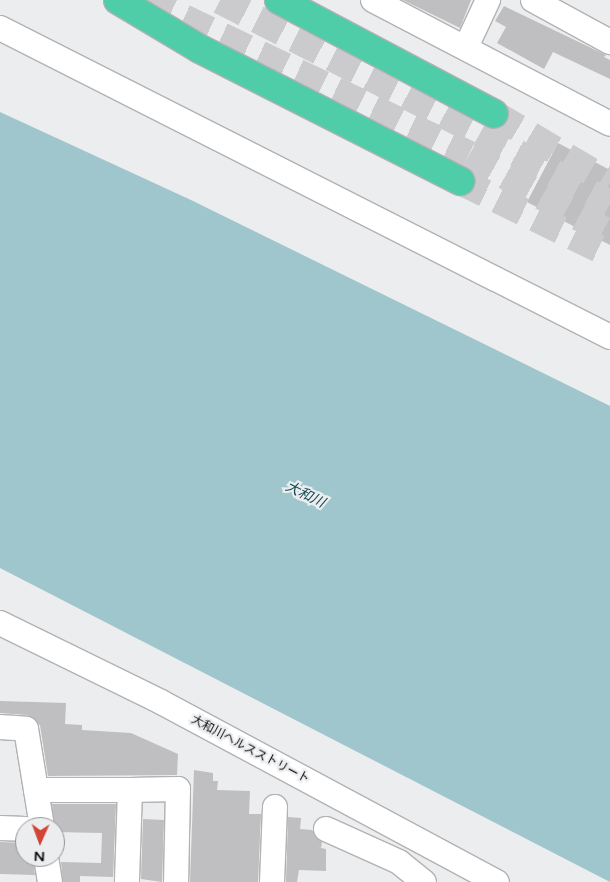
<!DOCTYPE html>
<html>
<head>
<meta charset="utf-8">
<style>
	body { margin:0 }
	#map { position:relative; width:610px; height:882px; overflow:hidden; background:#ecedef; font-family:"Varela Round","Noto Sans JP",sans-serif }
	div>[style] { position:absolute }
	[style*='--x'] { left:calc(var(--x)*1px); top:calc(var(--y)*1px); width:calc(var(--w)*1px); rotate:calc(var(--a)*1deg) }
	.water>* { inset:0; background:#9fc6cd }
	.building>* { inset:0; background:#bfbfc2 }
	.highway-tunnel>* { height:28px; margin-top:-14px; transform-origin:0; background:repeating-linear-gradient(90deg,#cbcbcd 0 28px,transparent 0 42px) }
	.roads { filter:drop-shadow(1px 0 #b2b2b4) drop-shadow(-1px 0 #b2b2b4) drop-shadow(0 1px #b2b2b4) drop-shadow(0 -1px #b2b2b4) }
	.minor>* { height:24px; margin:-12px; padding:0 12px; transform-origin:12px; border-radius:12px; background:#fff }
	.highway>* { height:28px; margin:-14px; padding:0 14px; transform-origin:14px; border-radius:14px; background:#4fcca8 }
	span { translate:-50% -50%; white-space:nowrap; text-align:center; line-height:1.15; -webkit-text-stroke:4.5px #ecedef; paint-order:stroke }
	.street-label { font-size:12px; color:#0d0d0e }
	.water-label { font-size:14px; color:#114952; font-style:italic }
	.north { position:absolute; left:15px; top:817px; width:50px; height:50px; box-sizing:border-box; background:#ecedef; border:1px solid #939395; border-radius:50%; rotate:182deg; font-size:14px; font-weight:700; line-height:20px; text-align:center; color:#0d0d0e }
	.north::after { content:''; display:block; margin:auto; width:18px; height:22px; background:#d24536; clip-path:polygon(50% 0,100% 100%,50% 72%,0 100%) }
</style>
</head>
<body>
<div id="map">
	<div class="water">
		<div style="clip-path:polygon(0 112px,191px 200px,610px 406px,610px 882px,0 568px)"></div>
	</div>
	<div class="building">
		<div style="clip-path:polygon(403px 0,471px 0,460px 28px)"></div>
		<div style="clip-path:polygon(504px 6px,606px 55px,604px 57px,610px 60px,610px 79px,553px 52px,544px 69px,497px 43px,506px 27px,495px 21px)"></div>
		<div style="clip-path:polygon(558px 143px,610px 170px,610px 245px,527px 202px)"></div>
		<div style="clip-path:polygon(0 701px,66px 703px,65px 724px,82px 725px,82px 730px,131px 733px,178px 754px,177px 775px,48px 776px,40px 725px,27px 715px,0 713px)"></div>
		<div style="clip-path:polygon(194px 770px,213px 773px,213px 781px,218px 781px,217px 790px,250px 791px,249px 814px,261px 814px,258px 882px,190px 882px)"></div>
		<div style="clip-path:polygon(52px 804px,116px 804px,113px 877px,80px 876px,80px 882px,63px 882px,61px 862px,101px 863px,102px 833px,55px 832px)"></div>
		<div style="clip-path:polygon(288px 817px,301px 818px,300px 829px,312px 830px,322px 842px,321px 848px,326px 849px,326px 871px,299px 870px,297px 882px,286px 882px)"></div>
		<div style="clip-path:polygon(143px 819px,164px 820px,162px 882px,141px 879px)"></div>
		<div style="clip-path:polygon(0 842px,25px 843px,25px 857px,33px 857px,35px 875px,0 874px)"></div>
	</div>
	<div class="highway-tunnel">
		<div style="--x:146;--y:0;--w:358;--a:25.6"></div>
		<div style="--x:469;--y:155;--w:162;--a:29.3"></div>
		<div style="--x:220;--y:0;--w:292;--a:27.1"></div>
		<div style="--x:480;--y:133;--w:148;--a:28.6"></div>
		<div style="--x:494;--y:114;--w:135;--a:30.7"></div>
		<div style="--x:460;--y:181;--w:167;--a:26"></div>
	</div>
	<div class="roads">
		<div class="minor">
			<div style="--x:373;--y:0;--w:267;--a:27.6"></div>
			<div style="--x:533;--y:0;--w:88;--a:28.6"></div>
			<div style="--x:0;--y:28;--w:684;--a:26.86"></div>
			<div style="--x:466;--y:47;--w:52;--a:-64.9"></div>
			<div style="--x:0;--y:623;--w:179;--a:26.1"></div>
			<div style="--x:161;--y:702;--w:381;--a:28.2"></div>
			<div style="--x:0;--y:727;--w:26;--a:4"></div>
			<div style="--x:26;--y:729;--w:99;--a:80.7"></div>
			<div style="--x:36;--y:790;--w:94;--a:0"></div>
			<div style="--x:130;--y:790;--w:92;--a:91.9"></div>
			<div style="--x:130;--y:790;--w:48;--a:-1.2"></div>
			<div style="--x:178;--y:789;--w:93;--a:91.2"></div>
			<div style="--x:0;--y:828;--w:25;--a:2"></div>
			<div style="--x:326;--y:829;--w:80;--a:24.3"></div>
			<div style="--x:399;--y:862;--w:32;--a:39"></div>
			<div style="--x:46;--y:857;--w:25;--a:81"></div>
			<div style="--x:272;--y:882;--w:75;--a:-87.7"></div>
		</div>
		<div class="highway">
			<div style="--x:118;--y:0;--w:96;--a:30.9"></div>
			<div style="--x:200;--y:49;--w:292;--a:26.9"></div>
			<div style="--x:279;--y:0;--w:243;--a:27.9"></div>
		</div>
	</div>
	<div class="street-label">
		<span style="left:250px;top:750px;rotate:28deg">大和川ヘルスストリート</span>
	</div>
	<div class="water-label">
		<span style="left:305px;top:495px;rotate:26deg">大和川</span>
	</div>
	<div class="north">N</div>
</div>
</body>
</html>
